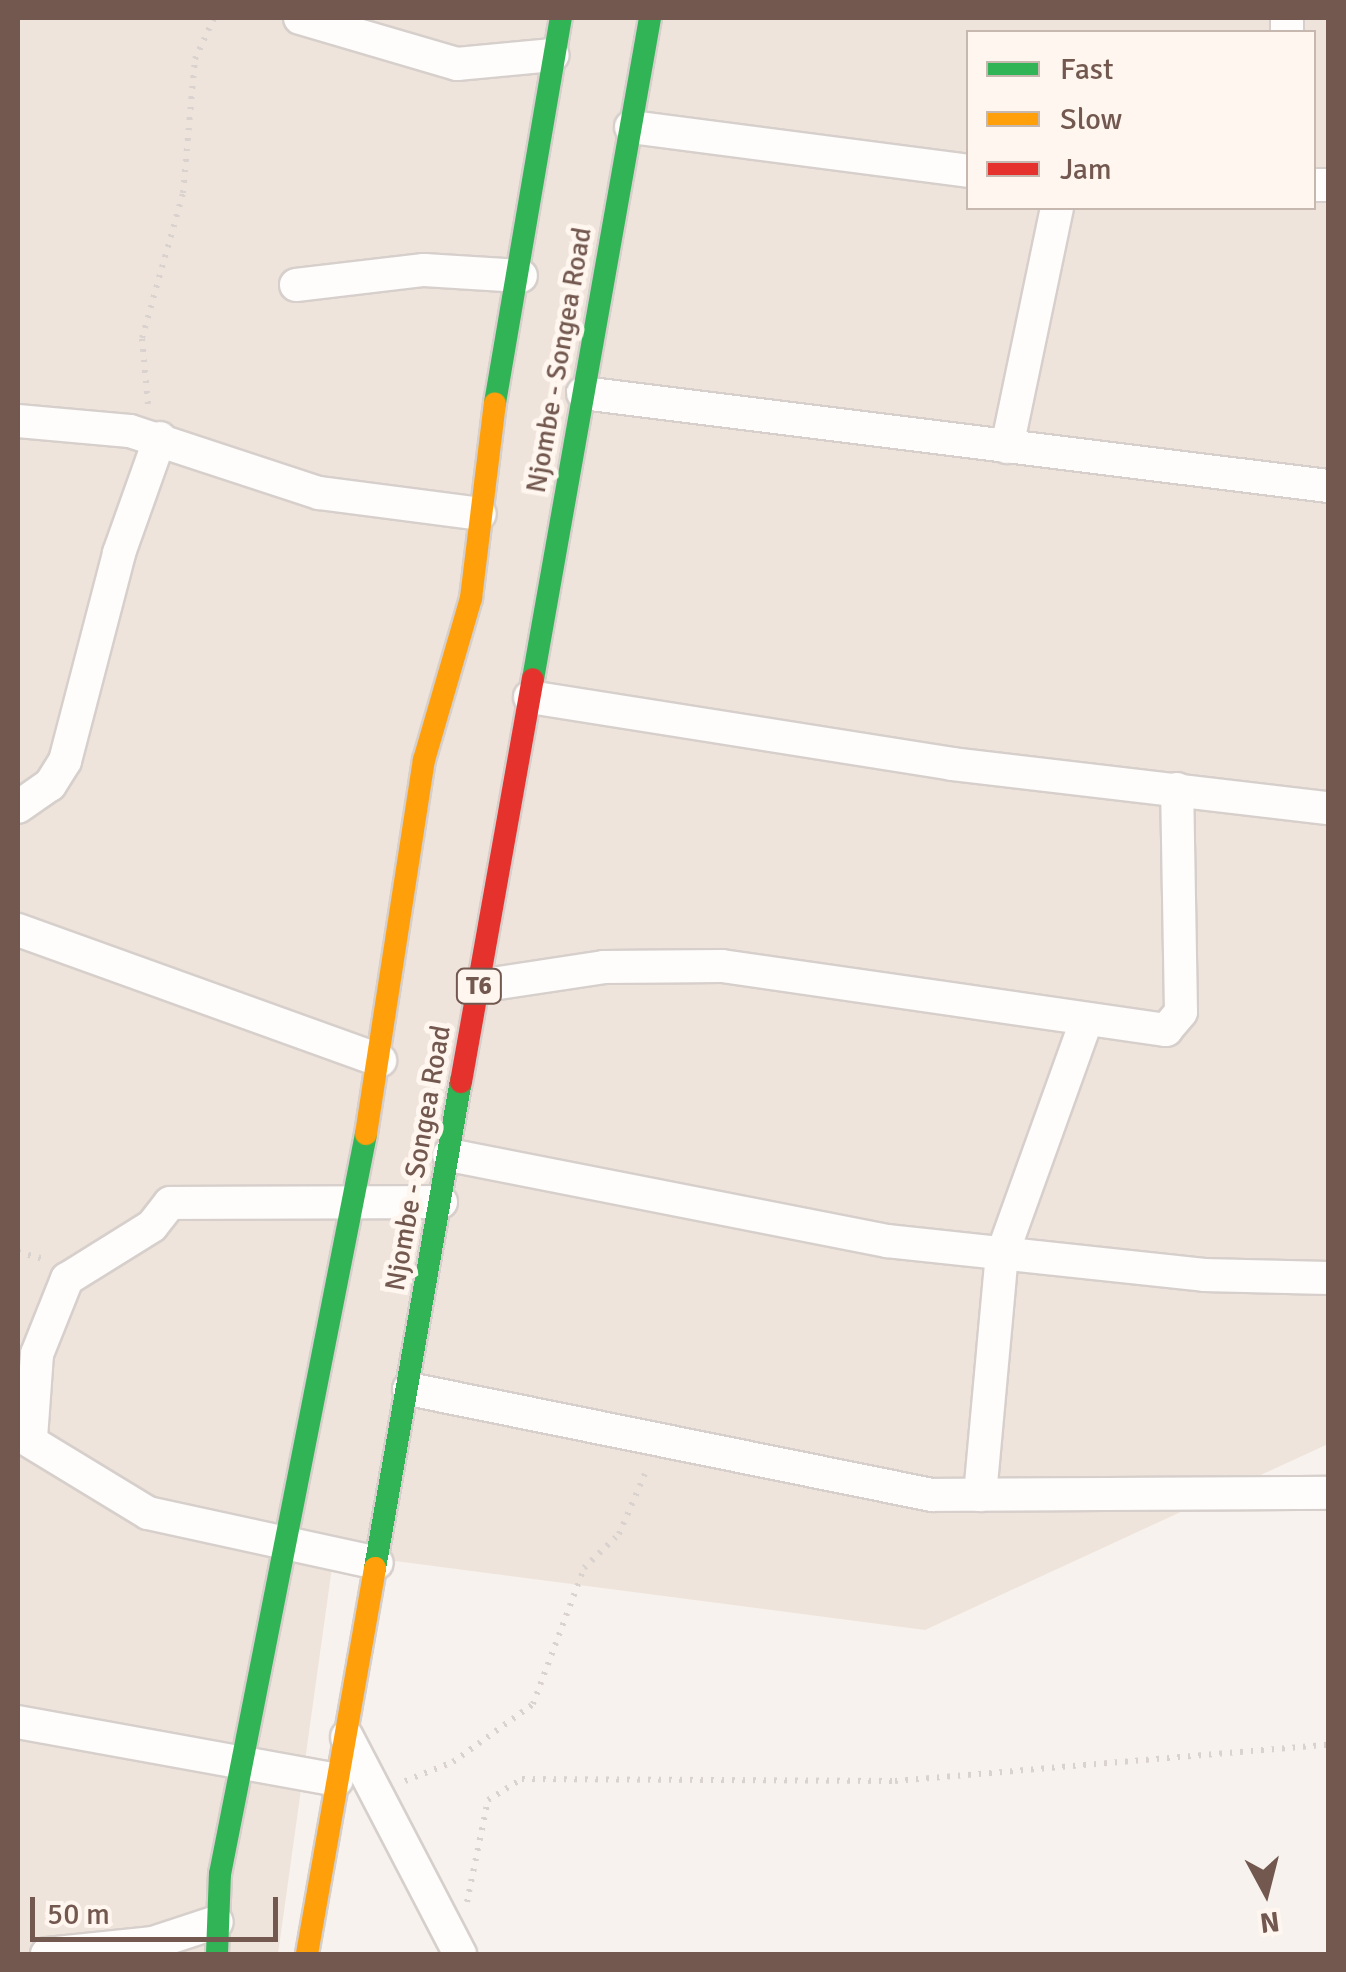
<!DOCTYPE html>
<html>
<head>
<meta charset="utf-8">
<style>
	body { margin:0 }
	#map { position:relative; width:1346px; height:1972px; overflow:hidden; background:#f7f2ed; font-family:Signika,sans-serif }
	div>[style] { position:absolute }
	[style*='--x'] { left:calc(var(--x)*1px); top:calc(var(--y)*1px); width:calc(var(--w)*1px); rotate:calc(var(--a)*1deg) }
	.residential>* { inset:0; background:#efe4db }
	.path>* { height:6px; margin-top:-3px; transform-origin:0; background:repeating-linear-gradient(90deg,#d9d2cf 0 2.5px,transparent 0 10.5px) }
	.roads { filter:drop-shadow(2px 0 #d6cfcb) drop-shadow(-2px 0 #d6cfcb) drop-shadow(0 2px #d6cfcb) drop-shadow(0 -2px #d6cfcb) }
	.street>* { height:32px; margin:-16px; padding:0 16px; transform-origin:16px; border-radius:16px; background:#fefdfc }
	.fast>* { height:22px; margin:-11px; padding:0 11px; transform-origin:11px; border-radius:11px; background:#30b455 }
	.slow>* { height:22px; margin:-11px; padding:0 11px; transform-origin:11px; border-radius:11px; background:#ff9f0a }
	.jam>* { height:22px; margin:-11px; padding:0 11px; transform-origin:11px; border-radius:11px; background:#e5322d }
	span { translate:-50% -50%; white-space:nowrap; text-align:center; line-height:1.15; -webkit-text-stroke:10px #fef6ef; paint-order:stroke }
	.shield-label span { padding:2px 8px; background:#fef6ef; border:2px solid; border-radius:8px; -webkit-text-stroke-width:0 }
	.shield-label { font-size:25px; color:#73584f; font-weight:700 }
	.street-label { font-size:28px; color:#73584f }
	.frame { position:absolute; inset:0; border:20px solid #73584f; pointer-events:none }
	.legend { position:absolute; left:966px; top:30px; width:350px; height:180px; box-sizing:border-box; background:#fef6ef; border:2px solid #c6b7af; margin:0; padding:12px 18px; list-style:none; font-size:30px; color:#73584f }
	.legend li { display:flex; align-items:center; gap:20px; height:50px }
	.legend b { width:50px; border:2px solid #c6b7af }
	.north { position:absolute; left:1216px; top:1842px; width:100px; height:100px; -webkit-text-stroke:8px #fef6ef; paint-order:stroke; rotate:173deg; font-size:28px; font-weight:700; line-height:40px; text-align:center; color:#73584f }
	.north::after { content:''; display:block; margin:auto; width:35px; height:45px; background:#73584f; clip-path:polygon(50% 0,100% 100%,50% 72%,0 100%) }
	.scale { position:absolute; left:30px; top:1897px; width:248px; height:45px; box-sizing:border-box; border:5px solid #73584f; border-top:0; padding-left:12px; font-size:30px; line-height:35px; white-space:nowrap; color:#73584f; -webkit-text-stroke:8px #fef6ef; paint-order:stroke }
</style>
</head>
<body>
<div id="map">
	<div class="residential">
		<div style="clip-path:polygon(evenodd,18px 18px,1328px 18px,1328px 1444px,925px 1630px,334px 1553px,278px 1954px,18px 1954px,18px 18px,968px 32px,1314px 32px,1314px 208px,968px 208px,968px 32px)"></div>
	</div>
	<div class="path">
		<div style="--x:148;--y:404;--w:66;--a:-95.2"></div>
		<div style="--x:142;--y:338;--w:151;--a:-74.2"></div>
		<div style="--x:183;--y:193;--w:135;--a:-84.9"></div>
		<div style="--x:195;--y:59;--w:45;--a:-65.1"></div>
		<div style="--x:18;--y:1252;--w:28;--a:15"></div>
		<div style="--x:405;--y:1781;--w:52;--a:-21.6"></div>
		<div style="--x:453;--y:1762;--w:99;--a:-35.9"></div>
		<div style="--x:533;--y:1704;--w:145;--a:-69.4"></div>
		<div style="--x:584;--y:1568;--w:49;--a:-44.2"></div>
		<div style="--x:619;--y:1534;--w:71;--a:-66.7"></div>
		<div style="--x:467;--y:1902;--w:104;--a:-78.4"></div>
		<div style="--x:488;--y:1800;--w:40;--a:-32"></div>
		<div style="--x:522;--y:1779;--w:373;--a:0.3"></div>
		<div style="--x:895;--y:1781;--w:434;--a:-4.8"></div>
	</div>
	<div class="roads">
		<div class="street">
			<div style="--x:300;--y:18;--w:164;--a:16.3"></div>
			<div style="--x:457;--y:64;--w:96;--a:-5.4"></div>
			<div style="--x:1287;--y:18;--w:14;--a:90"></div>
			<div style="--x:631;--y:127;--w:340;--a:7.4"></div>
			<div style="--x:1314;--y:185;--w:14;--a:0"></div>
			<div style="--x:296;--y:285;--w:129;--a:-6.7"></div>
			<div style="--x:424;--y:270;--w:97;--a:3.5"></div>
			<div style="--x:583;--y:393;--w:751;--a:7.12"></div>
			<div style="--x:18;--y:421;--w:112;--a:5.1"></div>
			<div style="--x:130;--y:431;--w:199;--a:18.2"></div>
			<div style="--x:319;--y:493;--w:162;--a:7.4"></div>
			<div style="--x:1007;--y:447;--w:244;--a:-78.2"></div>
			<div style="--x:530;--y:697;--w:427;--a:9"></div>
			<div style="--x:952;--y:764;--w:379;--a:6.7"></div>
			<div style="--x:18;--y:807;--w:39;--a:-35"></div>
			<div style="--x:50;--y:785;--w:28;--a:-58"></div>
			<div style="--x:65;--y:761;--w:215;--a:-75.4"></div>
			<div style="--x:119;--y:553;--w:122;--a:-70.4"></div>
			<div style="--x:18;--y:930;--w:385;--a:19.8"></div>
			<div style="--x:479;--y:986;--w:126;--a:-8.6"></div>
			<div style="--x:604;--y:967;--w:118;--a:-0.5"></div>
			<div style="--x:722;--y:966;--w:449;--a:8.2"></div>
			<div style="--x:1166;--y:1030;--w:23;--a:-50"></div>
			<div style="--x:1181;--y:1012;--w:223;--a:-91"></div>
			<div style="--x:449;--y:1155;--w:446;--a:11.1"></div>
			<div style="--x:887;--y:1241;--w:319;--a:6.1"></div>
			<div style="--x:1204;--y:1275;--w:124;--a:1.4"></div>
			<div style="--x:409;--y:1389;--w:534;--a:11.46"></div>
			<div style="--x:932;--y:1495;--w:396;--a:-0.3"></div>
			<div style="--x:18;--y:1434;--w:152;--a:31.3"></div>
			<div style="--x:148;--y:1513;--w:234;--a:12.3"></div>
			<div style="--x:31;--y:1438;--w:84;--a:-85.9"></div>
			<div style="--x:37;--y:1354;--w:81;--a:-68.2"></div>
			<div style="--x:67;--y:1279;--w:100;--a:-31.9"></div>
			<div style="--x:152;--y:1226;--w:29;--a:-52"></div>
			<div style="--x:170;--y:1203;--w:271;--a:-0.2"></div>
			<div style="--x:980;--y:1495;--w:241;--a:-84.8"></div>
			<div style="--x:1002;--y:1255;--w:245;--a:-70.2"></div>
			<div style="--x:18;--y:1722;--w:324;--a:10.3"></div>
			<div style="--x:347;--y:1737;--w:245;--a:62.5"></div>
			<div style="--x:47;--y:1954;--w:107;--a:-5.9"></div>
			<div style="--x:153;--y:1943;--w:67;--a:-18.2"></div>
		</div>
		<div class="fast">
			<div style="--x:495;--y:403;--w:391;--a:-80.3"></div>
			<div style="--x:533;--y:679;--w:671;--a:-79.96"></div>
			<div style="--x:375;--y:1568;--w:494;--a:-80"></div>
			<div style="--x:217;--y:1954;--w:80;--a:-87.9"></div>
			<div style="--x:220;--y:1874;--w:754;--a:-78.84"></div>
		</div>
		<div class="slow">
			<div style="--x:366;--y:1134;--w:378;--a:-81.2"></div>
			<div style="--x:424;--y:760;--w:169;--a:-73.8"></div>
			<div style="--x:471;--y:598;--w:196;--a:-83"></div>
			<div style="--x:307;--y:1954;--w:392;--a:-80"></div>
		</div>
		<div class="jam">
			<div style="--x:461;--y:1082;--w:409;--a:-79.9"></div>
		</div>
	</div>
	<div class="shield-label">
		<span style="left:479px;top:986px">T6</span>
	</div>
	<div class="street-label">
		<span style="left:559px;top:360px;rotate:-80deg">Njombe - Songea Road</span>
		<span style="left:418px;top:1158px;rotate:-80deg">Njombe - Songea Road</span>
	</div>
	<div class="frame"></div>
	<ul class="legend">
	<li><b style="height:12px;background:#30b455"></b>Fast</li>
	<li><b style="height:12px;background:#ff9f0a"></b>Slow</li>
	<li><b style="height:12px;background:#e5322d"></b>Jam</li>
	</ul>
	<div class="north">N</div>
	<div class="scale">50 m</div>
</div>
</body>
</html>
